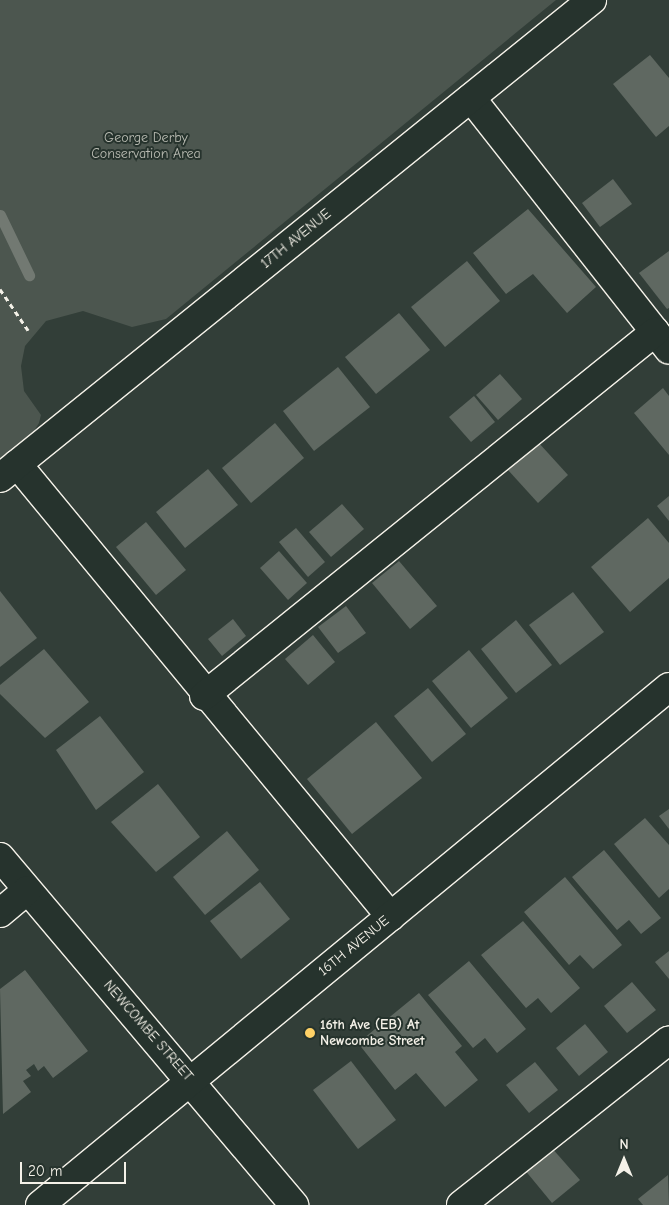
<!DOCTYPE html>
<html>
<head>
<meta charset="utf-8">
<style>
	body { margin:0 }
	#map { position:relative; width:669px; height:1205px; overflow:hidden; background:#323e38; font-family:"Comic Neue",sans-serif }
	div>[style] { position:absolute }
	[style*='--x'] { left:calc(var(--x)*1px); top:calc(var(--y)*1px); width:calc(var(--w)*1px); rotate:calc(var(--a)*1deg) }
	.green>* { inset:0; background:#4c564f }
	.stream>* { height:11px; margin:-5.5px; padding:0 5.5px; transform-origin:5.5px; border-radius:5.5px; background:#727972 }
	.building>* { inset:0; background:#5f6861 }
	.path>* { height:3px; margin-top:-1.5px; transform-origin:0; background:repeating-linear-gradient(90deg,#f4f1e8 0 5px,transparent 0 9px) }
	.roads { filter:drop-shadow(1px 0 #f4f1e8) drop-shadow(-1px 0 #f4f1e8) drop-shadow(0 1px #f4f1e8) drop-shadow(0 -1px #f4f1e8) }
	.minor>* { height:28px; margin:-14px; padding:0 14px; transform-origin:14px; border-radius:14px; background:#26332d }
	.dots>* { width:14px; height:14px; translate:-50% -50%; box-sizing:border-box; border:2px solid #26332d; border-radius:50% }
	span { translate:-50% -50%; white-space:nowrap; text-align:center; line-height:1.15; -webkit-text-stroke:4px #26332d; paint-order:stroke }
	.park-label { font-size:14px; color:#b9bbb2 }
	.street-label { font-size:14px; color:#f4f1e8 }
	.poi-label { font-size:14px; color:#f4f1e8; font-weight:700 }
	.left { translate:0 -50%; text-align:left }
	.north { position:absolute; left:599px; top:1135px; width:50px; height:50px; -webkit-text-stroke:4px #26332d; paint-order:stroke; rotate:0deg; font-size:14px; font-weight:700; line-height:20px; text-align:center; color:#f4f1e8 }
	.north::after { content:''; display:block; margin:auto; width:18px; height:22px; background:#f4f1e8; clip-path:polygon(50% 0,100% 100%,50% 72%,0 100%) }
	.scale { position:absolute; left:20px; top:1162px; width:106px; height:22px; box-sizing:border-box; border:2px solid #f4f1e8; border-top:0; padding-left:6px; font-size:15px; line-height:18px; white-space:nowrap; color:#f4f1e8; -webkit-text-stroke:4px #26332d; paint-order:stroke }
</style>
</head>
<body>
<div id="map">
	<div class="green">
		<div style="clip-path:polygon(0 0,556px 0,166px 319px,132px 327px,83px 311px,46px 321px,25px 346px,21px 366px,24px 391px,41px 415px,39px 423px,29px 439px,0 461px)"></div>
	</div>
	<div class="stream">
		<div style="--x:0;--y:215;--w:67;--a:64.2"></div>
	</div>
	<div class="building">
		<div style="clip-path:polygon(650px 55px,669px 78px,669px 126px,656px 137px,613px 84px)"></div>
		<div style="clip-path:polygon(613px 179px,632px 204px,600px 227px,582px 203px)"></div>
		<div style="clip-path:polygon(528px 209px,596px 287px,567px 313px,533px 274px,506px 294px,473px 253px)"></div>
		<div style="clip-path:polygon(669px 251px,669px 308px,667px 309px,639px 273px)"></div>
		<div style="clip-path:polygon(467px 261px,500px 301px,445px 347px,411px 307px)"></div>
		<div style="clip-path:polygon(399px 313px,430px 350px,376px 394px,345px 357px)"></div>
		<div style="clip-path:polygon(338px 367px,370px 407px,314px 451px,283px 411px)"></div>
		<div style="clip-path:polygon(500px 374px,522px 399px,498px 420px,476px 395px)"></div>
		<div style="clip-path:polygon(663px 388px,669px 396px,669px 455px,634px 413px)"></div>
		<div style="clip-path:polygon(474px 396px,495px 422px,471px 442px,449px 417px)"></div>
		<div style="clip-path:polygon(275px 423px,304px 458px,251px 503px,222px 468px)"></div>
		<div style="clip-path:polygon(538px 442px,568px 475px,538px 503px,507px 469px)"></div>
		<div style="clip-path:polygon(208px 469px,238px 505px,185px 548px,156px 512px)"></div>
		<div style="clip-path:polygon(669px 496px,669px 521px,657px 506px)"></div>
		<div style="clip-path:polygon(342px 504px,364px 529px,331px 557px,309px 532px)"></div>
		<div style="clip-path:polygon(648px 518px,669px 543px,669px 578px,630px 612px,591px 567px)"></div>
		<div style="clip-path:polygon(146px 522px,186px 570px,156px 595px,116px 547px)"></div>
		<div style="clip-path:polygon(296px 528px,325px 562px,308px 577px,279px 542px)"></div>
		<div style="clip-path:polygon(279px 551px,307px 583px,288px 600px,260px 568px)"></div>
		<div style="clip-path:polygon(399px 561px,437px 606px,410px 629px,372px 583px)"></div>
		<div style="clip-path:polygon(0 591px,37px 638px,0 667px)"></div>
		<div style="clip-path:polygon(573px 592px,604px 632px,560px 665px,529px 625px)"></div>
		<div style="clip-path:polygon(346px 606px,366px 633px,338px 653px,318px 627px)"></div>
		<div style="clip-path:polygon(233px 619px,246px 636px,222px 656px,208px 639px)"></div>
		<div style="clip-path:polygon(516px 620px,552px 665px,516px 693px,481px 649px)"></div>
		<div style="clip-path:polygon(313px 635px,335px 662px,308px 685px,285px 659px)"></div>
		<div style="clip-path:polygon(44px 649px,89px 702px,45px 738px,0 694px,0 685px)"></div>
		<div style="clip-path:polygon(469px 650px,508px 698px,471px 728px,432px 681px)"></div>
		<div style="clip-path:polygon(428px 688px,466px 734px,432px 762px,394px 716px)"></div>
		<div style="clip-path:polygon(100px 716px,144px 772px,96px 810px,56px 750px)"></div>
		<div style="clip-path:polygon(376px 722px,422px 778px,352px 834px,307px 779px)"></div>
		<div style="clip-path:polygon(158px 784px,200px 837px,156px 872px,111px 822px)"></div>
		<div style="clip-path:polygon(669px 809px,669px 829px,659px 816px)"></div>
		<div style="clip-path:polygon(645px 818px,669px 845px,669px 889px,659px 898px,614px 844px)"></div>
		<div style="clip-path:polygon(227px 831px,259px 870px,205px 915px,173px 877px)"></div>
		<div style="clip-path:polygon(604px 850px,661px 918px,641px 934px,629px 920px,617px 930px,572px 877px)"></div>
		<div style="clip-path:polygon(565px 877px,622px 945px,593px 969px,580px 955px,569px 965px,524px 912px)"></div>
		<div style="clip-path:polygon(260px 882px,290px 919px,241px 959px,210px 921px)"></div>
		<div style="clip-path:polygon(523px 921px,580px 988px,551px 1013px,538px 998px,526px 1008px,481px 955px)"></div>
		<div style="clip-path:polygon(669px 951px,669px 979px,655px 962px)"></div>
		<div style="clip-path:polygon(469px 961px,526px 1029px,497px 1053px,485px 1038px,473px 1048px,428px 995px)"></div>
		<div style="clip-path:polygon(25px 970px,88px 1051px,53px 1078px,44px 1066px,38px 1071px,34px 1064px,26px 1070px,31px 1076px,23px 1081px,31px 1092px,3px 1114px,0 989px)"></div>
		<div style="clip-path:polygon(632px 982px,656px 1010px,627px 1033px,604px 1006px)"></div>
		<div style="clip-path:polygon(419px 993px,462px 1046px,455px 1052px,478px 1080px,445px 1107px,416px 1073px,395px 1090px,358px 1043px)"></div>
		<div style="clip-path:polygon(585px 1024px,608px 1052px,579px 1076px,556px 1048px)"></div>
		<div style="clip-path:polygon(351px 1061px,396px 1120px,358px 1149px,313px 1090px)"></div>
		<div style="clip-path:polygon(535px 1062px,558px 1090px,529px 1113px,506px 1085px)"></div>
		<div style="clip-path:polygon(551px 1147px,580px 1180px,552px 1203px,524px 1169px)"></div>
		<div style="clip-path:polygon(668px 1175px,669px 1205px,643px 1205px,638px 1199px)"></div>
	</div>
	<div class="path">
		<div style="--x:0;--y:289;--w:50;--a:55.7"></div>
	</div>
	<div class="roads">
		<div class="minor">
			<div style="--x:471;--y:98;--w:320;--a:51.8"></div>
			<div style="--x:17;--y:464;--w:587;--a:50.46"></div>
			<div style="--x:0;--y:478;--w:761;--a:-38.92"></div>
			<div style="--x:204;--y:696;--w:580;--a:-38.91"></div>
			<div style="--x:0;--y:857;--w:456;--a:49.8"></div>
			<div style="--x:0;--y:913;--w:35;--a:-40"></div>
			<div style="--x:40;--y:1205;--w:815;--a:-39.47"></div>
			<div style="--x:461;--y:1205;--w:265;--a:-38.4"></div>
		</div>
	</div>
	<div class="dots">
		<div style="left:310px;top:1033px;background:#ffd166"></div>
	</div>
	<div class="park-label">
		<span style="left:146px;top:146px">George Derby<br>Conservation Area</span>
	</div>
	<div class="street-label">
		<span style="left:296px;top:239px;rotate:-39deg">17TH AVENUE</span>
		<span style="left:354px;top:946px;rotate:-39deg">16TH AVENUE</span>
		<span style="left:148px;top:1031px;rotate:49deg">NEWCOMBE STREET</span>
	</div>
	<div class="poi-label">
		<span class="left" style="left:320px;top:1033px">16th Ave (EB) At<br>Newcombe Street</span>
	</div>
	<div class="north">N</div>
	<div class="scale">20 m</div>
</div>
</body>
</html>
